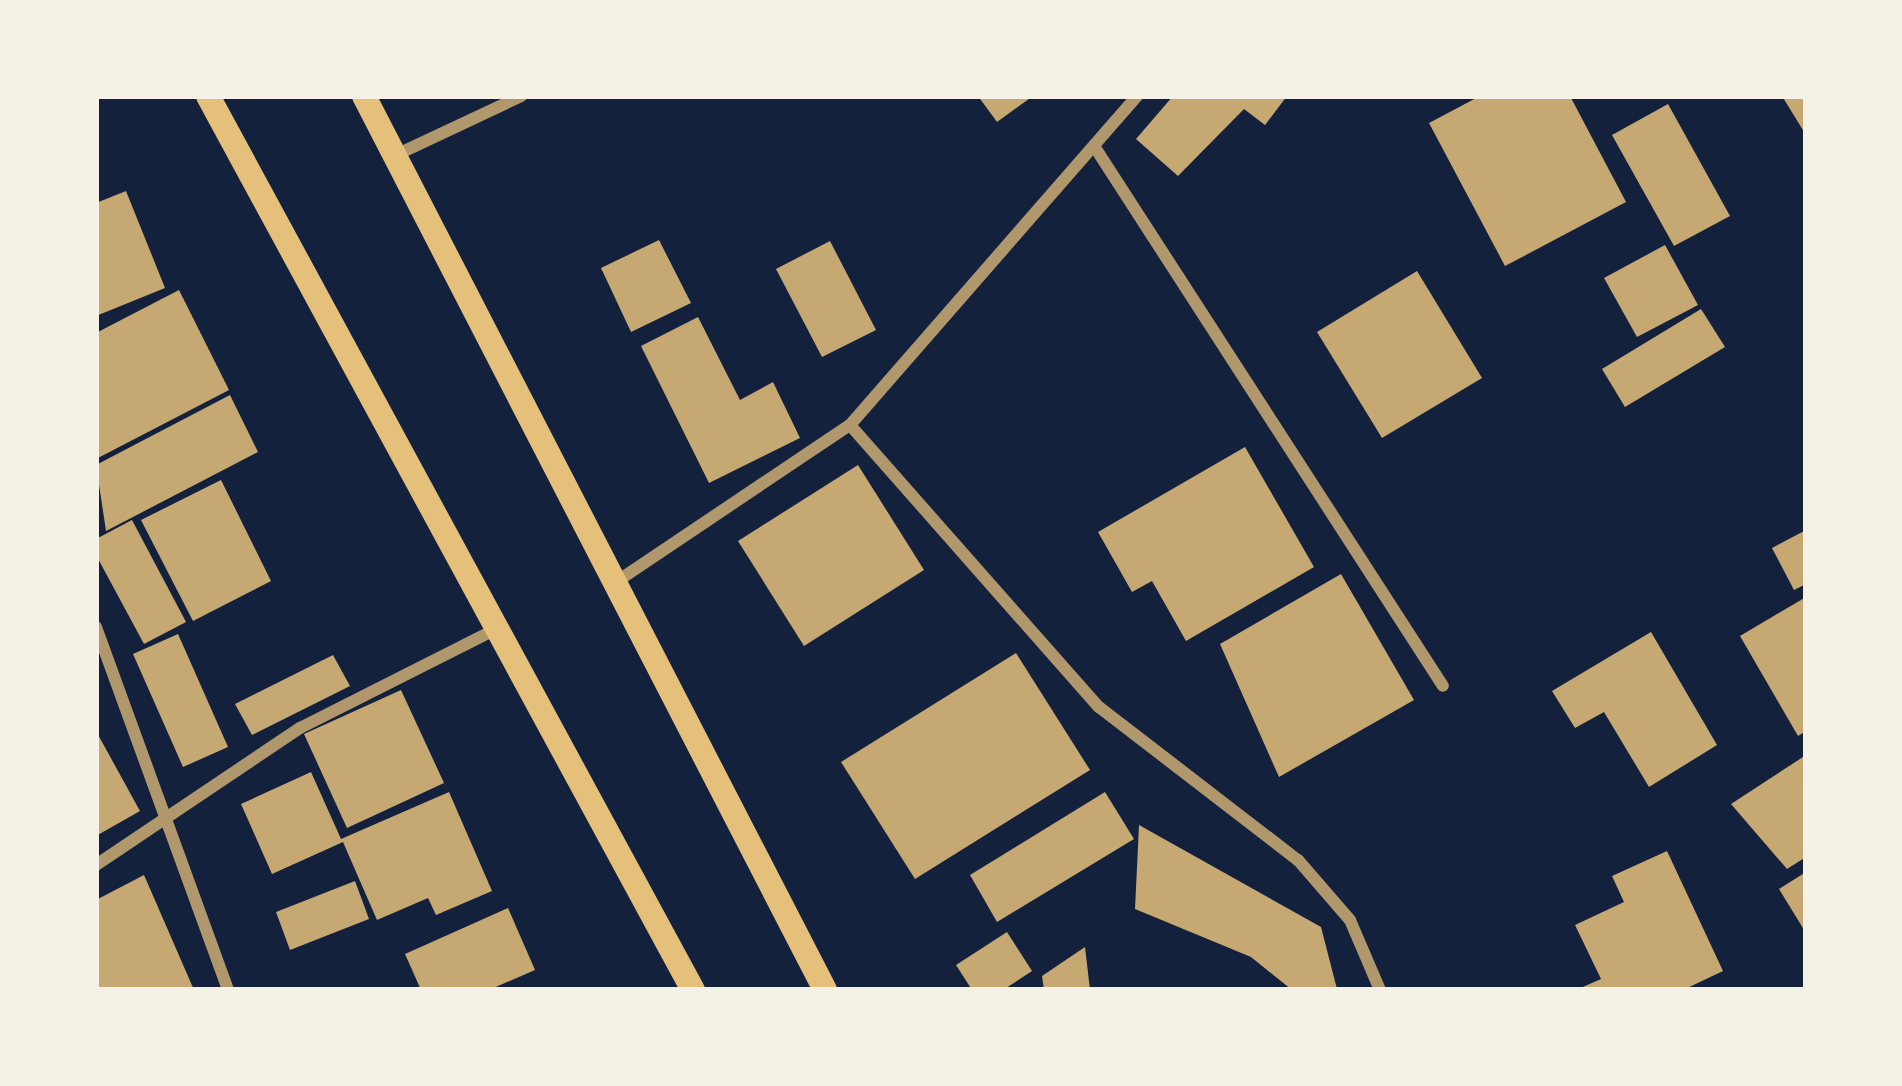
<!DOCTYPE html>
<html>
<head>
<meta charset="utf-8">
<style>
	body { margin:0 }
	#map { position:relative; width:1902px; height:1086px; overflow:hidden; background:#14213d; font-family:"Open Sans",sans-serif }
	div>[style] { position:absolute }
	[style*='--x'] { left:calc(var(--x)*1px); top:calc(var(--y)*1px); width:calc(var(--w)*1px); rotate:calc(var(--a)*1deg) }
	.building>* { inset:0; background:#c6a872 }
	.minor>* { height:12px; margin:-6px; padding:0 6px; transform-origin:6px; border-radius:6px; background:#b1986c }
	.secondary>* { height:24px; margin:-12px; padding:0 12px; transform-origin:12px; border-radius:12px; background:#e5c07b }
	span { translate:-50% -50%; white-space:nowrap; text-align:center; line-height:1.15; -webkit-text-stroke:9px #f6f1e7; paint-order:stroke }
	.frame { position:absolute; inset:0; border:99px solid #f6f1e7; pointer-events:none }
</style>
</head>
<body>
<div id="map">
	<div class="building">
		<div style="clip-path:polygon(978px 96px,1033px 96px,997px 122px)"></div>
		<div style="clip-path:polygon(1173px 96px,1287px 96px,1265px 125px,1244px 109px,1178px 176px,1136px 139px)"></div>
		<div style="clip-path:polygon(1480px 96px,1570px 96px,1626px 202px,1505px 266px,1429px 123px)"></div>
		<div style="clip-path:polygon(1782px 96px,1806px 96px,1806px 135px)"></div>
		<div style="clip-path:polygon(1668px 104px,1730px 216px,1674px 246px,1612px 135px)"></div>
		<div style="clip-path:polygon(126px 191px,165px 288px,96px 316px,96px 203px)"></div>
		<div style="clip-path:polygon(659px 240px,691px 303px,631px 332px,601px 268px)"></div>
		<div style="clip-path:polygon(830px 241px,876px 330px,822px 357px,776px 269px)"></div>
		<div style="clip-path:polygon(1665px 245px,1698px 305px,1637px 337px,1604px 278px)"></div>
		<div style="clip-path:polygon(1417px 271px,1482px 378px,1382px 438px,1317px 332px)"></div>
		<div style="clip-path:polygon(179px 290px,229px 390px,96px 459px,96px 333px)"></div>
		<div style="clip-path:polygon(1701px 309px,1725px 347px,1625px 407px,1602px 369px)"></div>
		<div style="clip-path:polygon(698px 317px,740px 400px,773px 382px,800px 438px,709px 483px,641px 346px)"></div>
		<div style="clip-path:polygon(230px 395px,258px 452px,106px 531px,96px 465px)"></div>
		<div style="clip-path:polygon(1245px 447px,1314px 567px,1186px 641px,1152px 581px,1132px 592px,1098px 532px)"></div>
		<div style="clip-path:polygon(858px 465px,924px 570px,804px 646px,738px 541px)"></div>
		<div style="clip-path:polygon(221px 480px,271px 581px,193px 621px,141px 520px)"></div>
		<div style="clip-path:polygon(132px 520px,186px 622px,144px 644px,96px 555px,96px 539px)"></div>
		<div style="clip-path:polygon(1806px 530px,1806px 584px,1794px 590px,1772px 548px)"></div>
		<div style="clip-path:polygon(1341px 574px,1414px 700px,1279px 777px,1220px 644px)"></div>
		<div style="clip-path:polygon(1806px 597px,1806px 731px,1798px 736px,1740px 636px)"></div>
		<div style="clip-path:polygon(1651px 632px,1717px 745px,1649px 787px,1604px 712px,1575px 728px,1552px 691px)"></div>
		<div style="clip-path:polygon(178px 634px,228px 747px,183px 767px,133px 654px)"></div>
		<div style="clip-path:polygon(1016px 653px,1090px 770px,915px 879px,841px 762px)"></div>
		<div style="clip-path:polygon(333px 655px,350px 686px,252px 735px,235px 704px)"></div>
		<div style="clip-path:polygon(401px 690px,444px 783px,347px 828px,304px 734px)"></div>
		<div style="clip-path:polygon(96px 731px,140px 811px,96px 836px)"></div>
		<div style="clip-path:polygon(1806px 755px,1806px 857px,1787px 869px,1731px 804px)"></div>
		<div style="clip-path:polygon(311px 772px,341px 839px,449px 792px,492px 891px,436px 915px,428px 898px,377px 920px,343px 842px,272px 874px,241px 804px)"></div>
		<div style="clip-path:polygon(1105px 792px,1134px 839px,997px 922px,970px 875px)"></div>
		<div style="clip-path:polygon(1139px 825px,1321px 927px,1337px 989px,1292px 990px,1251px 957px,1135px 909px)"></div>
		<div style="clip-path:polygon(1667px 851px,1723px 971px,1683px 990px,1576px 990px,1601px 979px,1575px 925px,1624px 902px,1612px 876px)"></div>
		<div style="clip-path:polygon(1806px 872px,1806px 933px,1779px 889px)"></div>
		<div style="clip-path:polygon(144px 875px,194px 990px,96px 990px,96px 900px)"></div>
		<div style="clip-path:polygon(355px 881px,369px 919px,290px 950px,276px 912px)"></div>
		<div style="clip-path:polygon(508px 908px,535px 970px,489px 990px,421px 990px,405px 954px)"></div>
		<div style="clip-path:polygon(1007px 932px,1032px 971px,1003px 990px,972px 990px,956px 965px)"></div>
		<div style="clip-path:polygon(1085px 947px,1090px 990px,1044px 990px,1042px 976px)"></div>
	</div>
	<div class="minor">
		<div style="--x:1096;--y:149;--w:639;--a:57.13"></div>
		<div style="--x:398;--y:154;--w:136;--a:-25.2"></div>
		<div style="--x:850;--y:425;--w:376;--a:48.6"></div>
		<div style="--x:1099;--y:707;--w:251;--a:37.6"></div>
		<div style="--x:1298;--y:860;--w:79;--a:49.1"></div>
		<div style="--x:1350;--y:920;--w:76;--a:66.8"></div>
		<div style="--x:616;--y:582;--w:282;--a:-33.9"></div>
		<div style="--x:850;--y:425;--w:437;--a:-48.9"></div>
		<div style="--x:96;--y:627;--w:386;--a:70"></div>
		<div style="--x:96;--y:865;--w:246;--a:-33.9"></div>
		<div style="--x:300;--y:728;--w:220;--a:-26.8"></div>
	</div>
	<div class="secondary">
		<div style="--x:208;--y:96;--w:1017;--a:61.52"></div>
		<div style="--x:364;--y:96;--w:1006;--a:62.72"></div>
	</div>
	<div class="frame"></div>
</div>
</body>
</html>
